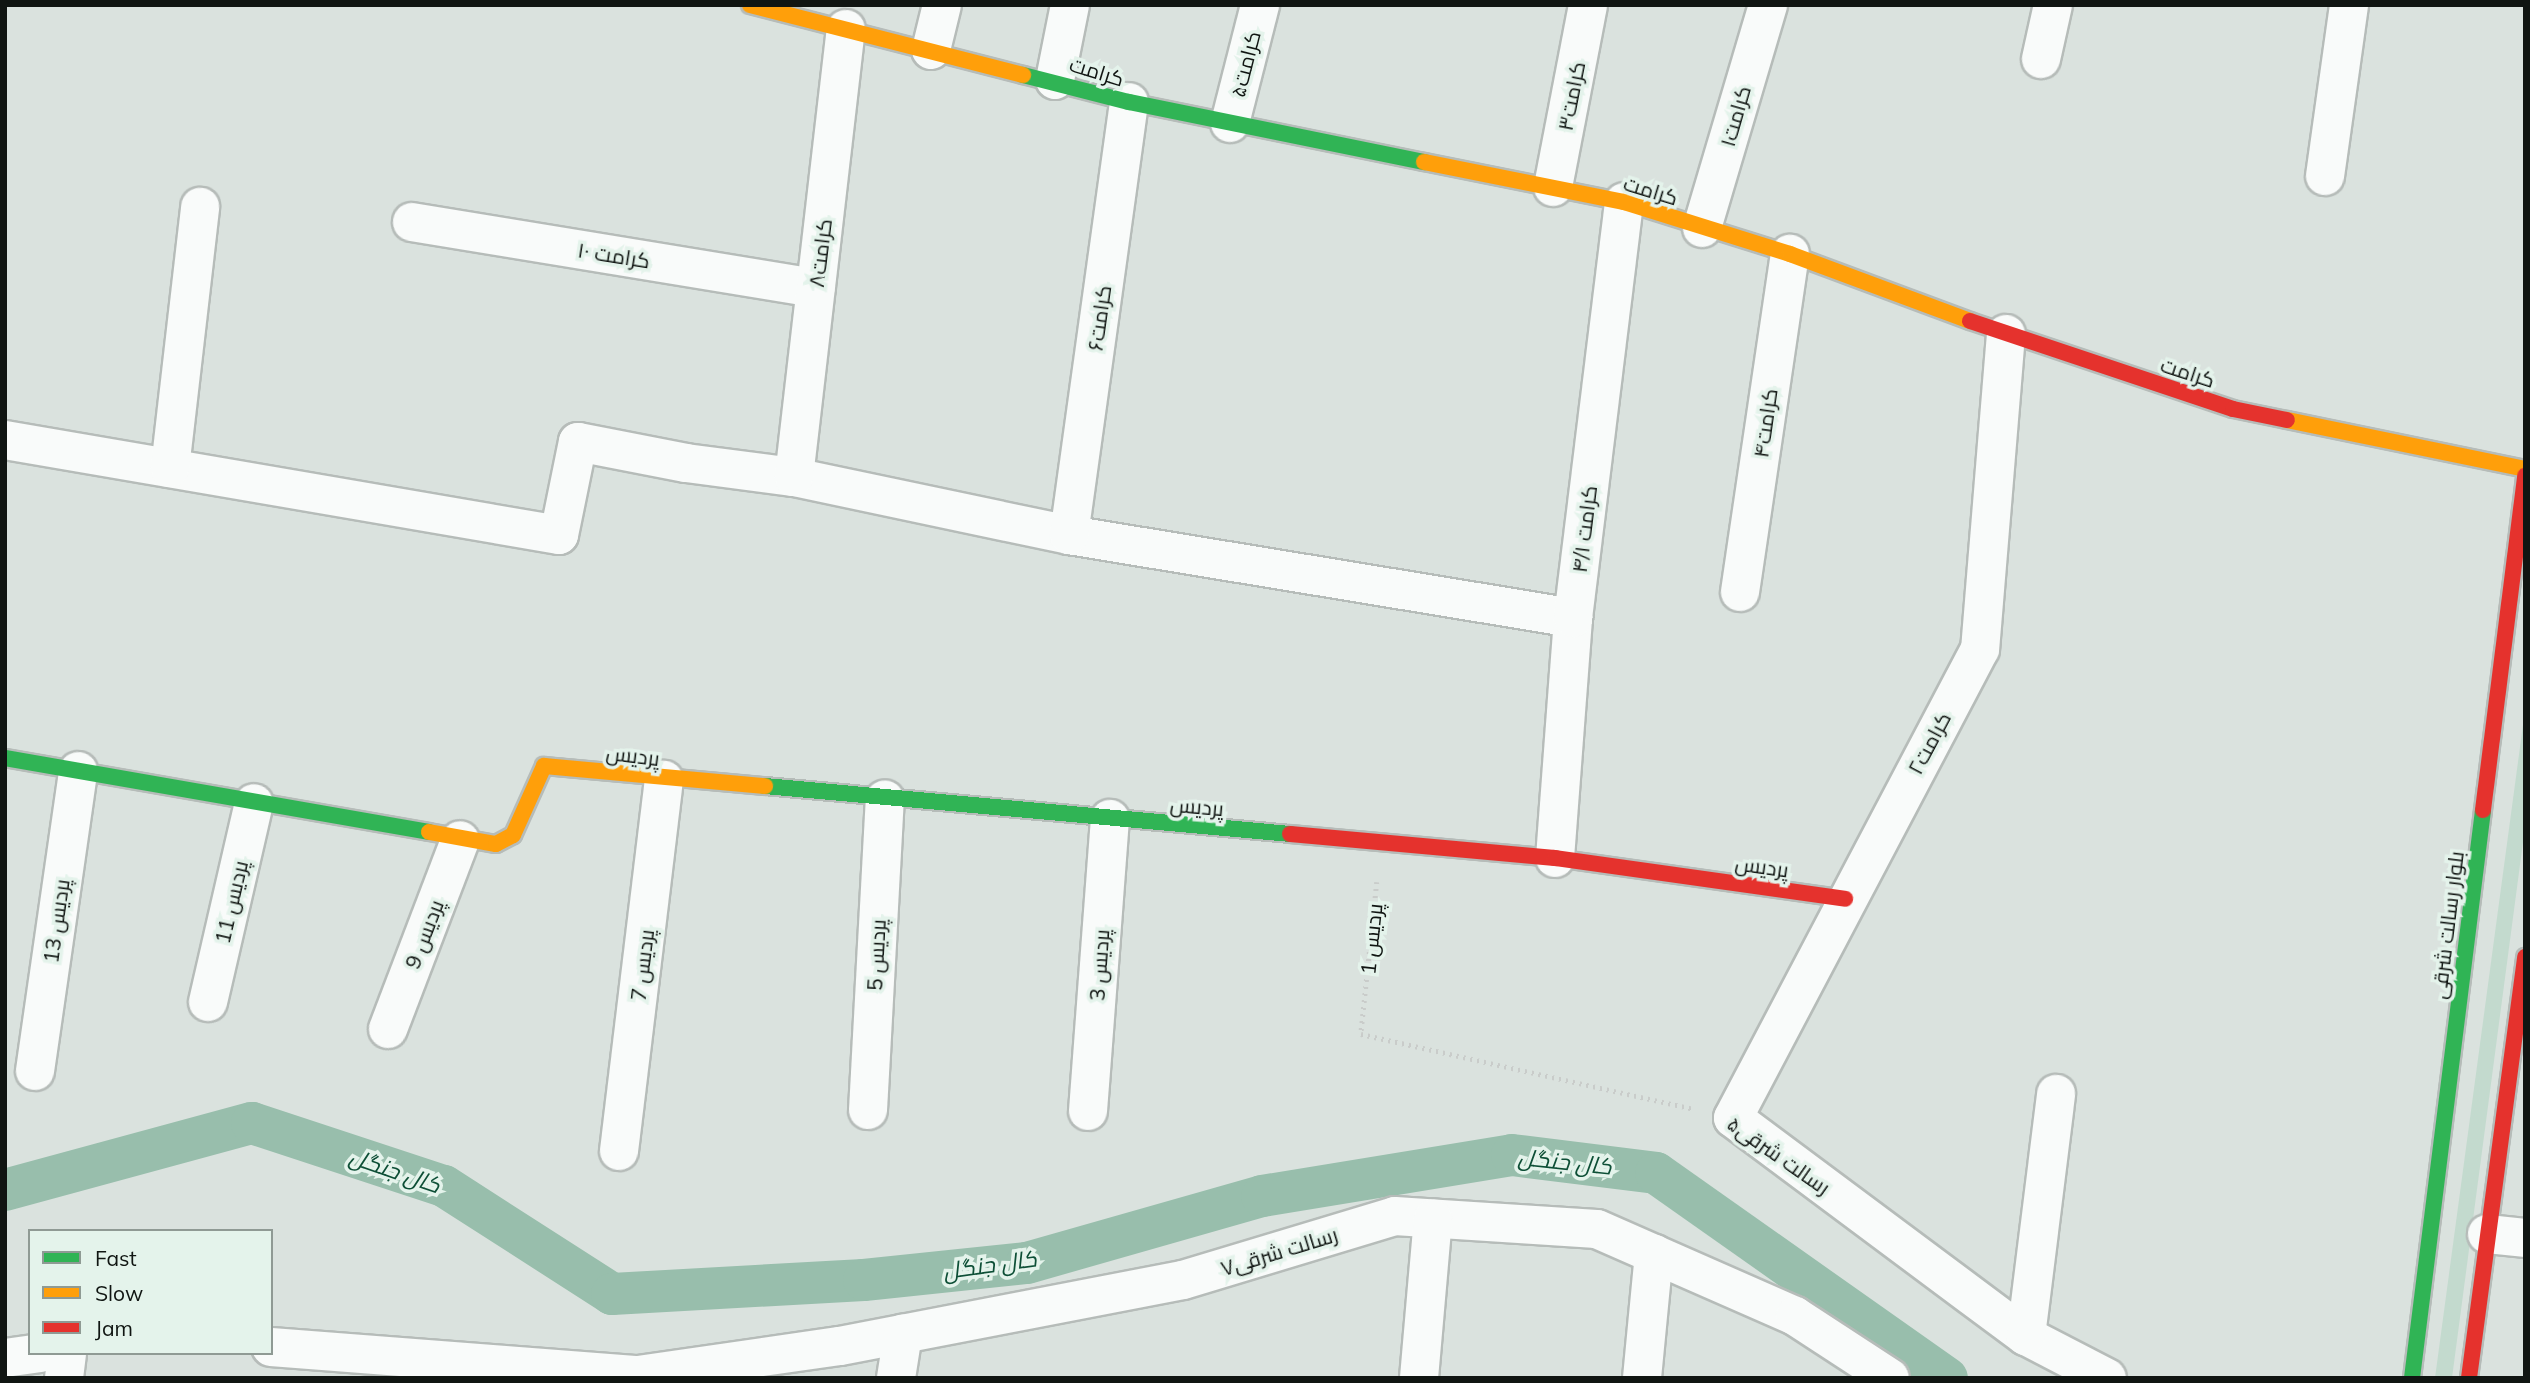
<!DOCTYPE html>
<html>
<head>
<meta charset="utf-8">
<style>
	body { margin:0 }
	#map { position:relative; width:2530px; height:1383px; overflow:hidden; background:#dae2de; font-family:Mulish,Cairo,sans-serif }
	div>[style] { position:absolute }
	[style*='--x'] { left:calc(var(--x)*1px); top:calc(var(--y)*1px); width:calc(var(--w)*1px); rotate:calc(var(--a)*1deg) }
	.green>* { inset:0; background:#c3dace }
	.canal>* { height:42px; margin:-21px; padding:0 21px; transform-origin:21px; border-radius:21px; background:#98beac }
	.path>* { height:4.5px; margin-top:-2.25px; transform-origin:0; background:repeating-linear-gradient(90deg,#c9ccca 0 2px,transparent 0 7px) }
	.roads { filter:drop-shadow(2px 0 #b6bcb9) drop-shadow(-2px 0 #b6bcb9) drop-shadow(0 2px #b6bcb9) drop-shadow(0 -2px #b6bcb9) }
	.street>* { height:38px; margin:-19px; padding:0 19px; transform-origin:19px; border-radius:19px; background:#f9fbfa }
	.fast>* { height:16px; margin:-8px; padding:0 8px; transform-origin:8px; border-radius:8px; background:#30b455 }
	.slow>* { height:16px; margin:-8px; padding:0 8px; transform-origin:8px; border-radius:8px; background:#ff9f0a }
	.jam>* { height:16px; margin:-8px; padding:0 8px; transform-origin:8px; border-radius:8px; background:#e5322d }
	span { translate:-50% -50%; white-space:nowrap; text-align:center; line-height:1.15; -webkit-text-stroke:7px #e4f3eb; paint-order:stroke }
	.street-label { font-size:21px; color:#101512 }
	.water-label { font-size:23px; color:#0d4f36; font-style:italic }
	.frame { position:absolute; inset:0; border:7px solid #101512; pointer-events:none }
	.legend { position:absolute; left:28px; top:1229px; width:245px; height:126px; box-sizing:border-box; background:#e4f3eb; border:2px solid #8f9a94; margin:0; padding:9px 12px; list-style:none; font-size:21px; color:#101512 }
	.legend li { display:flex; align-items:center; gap:14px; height:35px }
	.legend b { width:35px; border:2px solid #8f9a94 }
</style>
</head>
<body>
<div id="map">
	<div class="green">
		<div style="clip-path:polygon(2525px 710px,2525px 827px,2452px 1378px,2435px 1378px)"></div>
	</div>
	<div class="canal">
		<div style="--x:5;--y:1190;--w:256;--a:-15.2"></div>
		<div style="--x:252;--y:1123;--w:202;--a:18.2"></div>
		<div style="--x:444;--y:1186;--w:200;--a:32.7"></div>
		<div style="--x:612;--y:1294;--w:252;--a:-3.2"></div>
		<div style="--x:864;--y:1280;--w:164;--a:-6"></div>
		<div style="--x:1027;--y:1263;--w:244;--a:-15.9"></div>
		<div style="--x:1262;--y:1196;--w:253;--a:-9.3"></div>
		<div style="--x:1512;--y:1155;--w:145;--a:7.1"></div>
		<div style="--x:1656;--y:1173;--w:356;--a:35.2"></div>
	</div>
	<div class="path">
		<div style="--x:1377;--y:882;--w:153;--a:96"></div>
		<div style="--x:1361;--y:1034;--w:342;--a:12.7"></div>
	</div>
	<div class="roads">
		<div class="street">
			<div style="--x:931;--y:50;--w:46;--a:-76.3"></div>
			<div style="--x:2041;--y:59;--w:55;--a:-77.5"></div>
			<div style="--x:1055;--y:80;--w:76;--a:-78.7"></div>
			<div style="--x:1230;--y:123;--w:122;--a:-75.7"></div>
			<div style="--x:2325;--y:176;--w:173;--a:-82"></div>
			<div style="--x:1553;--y:187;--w:185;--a:-79.1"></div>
			<div style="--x:412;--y:222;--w:409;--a:9.3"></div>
			<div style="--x:1702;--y:228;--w:233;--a:-73.5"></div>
			<div style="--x:2006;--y:334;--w:316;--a:94.7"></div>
			<div style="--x:1980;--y:649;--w:530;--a:117.77"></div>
			<div style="--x:1733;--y:1118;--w:365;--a:36.7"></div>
			<div style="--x:2026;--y:1336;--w:91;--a:27.4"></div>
			<div style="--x:5;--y:440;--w:562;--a:9.73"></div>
			<div style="--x:559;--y:535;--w:95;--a:-78.5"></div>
			<div style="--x:578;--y:442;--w:110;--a:11"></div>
			<div style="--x:686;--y:463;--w:109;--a:7.4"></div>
			<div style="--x:794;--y:477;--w:281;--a:11.9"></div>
			<div style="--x:1069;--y:535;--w:511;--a:9.35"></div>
			<div style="--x:170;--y:468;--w:263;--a:-83.4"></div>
			<div style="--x:794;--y:477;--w:451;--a:-83.4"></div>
			<div style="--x:1069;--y:535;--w:437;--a:-82.1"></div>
			<div style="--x:1740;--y:592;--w:342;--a:-81.6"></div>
			<div style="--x:1555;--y:858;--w:241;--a:-85.7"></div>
			<div style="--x:1573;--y:618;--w:419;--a:-83"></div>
			<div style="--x:208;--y:1002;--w:204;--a:-77"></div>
			<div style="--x:388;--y:1029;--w:202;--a:-69.1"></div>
			<div style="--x:35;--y:1071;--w:303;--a:-81.8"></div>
			<div style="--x:868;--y:1110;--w:311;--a:-86.9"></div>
			<div style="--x:1088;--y:1111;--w:293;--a:-85.7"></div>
			<div style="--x:619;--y:1151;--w:374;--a:-83.1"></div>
			<div style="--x:2487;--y:1234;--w:38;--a:6"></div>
			<div style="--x:2026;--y:1336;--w:244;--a:-82.9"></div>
			<div style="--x:271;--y:1347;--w:368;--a:4.4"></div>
			<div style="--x:638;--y:1375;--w:204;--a:-8.2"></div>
			<div style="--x:840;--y:1346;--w:349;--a:-10.9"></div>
			<div style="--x:1183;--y:1280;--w:221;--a:-16.8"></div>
			<div style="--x:1395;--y:1216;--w:202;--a:3.7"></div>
			<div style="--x:1597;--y:1229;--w:216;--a:23.7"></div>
			<div style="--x:1795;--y:1316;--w:113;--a:33.1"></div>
			<div style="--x:5;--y:1358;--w:36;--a:-8"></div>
			<div style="--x:64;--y:1378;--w:25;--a:-83"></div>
			<div style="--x:896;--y:1378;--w:45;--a:-81"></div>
			<div style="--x:1419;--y:1378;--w:160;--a:-85"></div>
			<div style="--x:1642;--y:1378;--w:125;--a:-84.5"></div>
		</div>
		<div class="fast">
			<div style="--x:1023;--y:75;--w:109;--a:14.3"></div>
			<div style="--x:1129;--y:102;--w:301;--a:11.5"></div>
			<div style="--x:5;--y:758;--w:430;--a:9.9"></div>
			<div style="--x:765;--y:786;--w:527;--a:5.22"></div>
			<div style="--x:2412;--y:1378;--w:572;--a:-82.87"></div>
		</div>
		<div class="slow">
			<div style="--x:750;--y:5;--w:282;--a:14.4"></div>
			<div style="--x:1424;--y:162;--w:204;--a:11.3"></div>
			<div style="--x:1624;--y:202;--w:174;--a:17.4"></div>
			<div style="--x:1790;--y:254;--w:192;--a:20.4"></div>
			<div style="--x:2287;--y:420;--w:243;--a:11.6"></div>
			<div style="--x:429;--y:832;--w:68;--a:10.2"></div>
			<div style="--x:496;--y:844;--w:19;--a:-28"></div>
			<div style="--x:513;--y:835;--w:76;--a:-65.8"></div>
			<div style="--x:544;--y:766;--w:222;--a:5.2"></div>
		</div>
		<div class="jam">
			<div style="--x:1970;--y:321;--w:277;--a:18.5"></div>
			<div style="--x:2233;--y:409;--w:55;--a:11.5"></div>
			<div style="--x:2483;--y:810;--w:337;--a:-82.8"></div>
			<div style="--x:1290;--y:834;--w:266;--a:5.2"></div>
			<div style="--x:1555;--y:858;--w:293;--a:8"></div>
			<div style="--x:2469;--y:1378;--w:425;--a:-82.4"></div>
		</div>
	</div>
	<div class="street-label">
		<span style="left:1245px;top:64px;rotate:-76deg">کرامت۵</span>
		<span style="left:1097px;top:71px;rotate:17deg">کرامت</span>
		<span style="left:1571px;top:96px;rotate:-79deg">کرامت۳</span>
		<span style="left:1735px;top:116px;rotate:-74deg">کرامت۱</span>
		<span style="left:1651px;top:190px;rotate:17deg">کرامت</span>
		<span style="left:820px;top:253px;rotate:-83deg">کرامت۸</span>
		<span style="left:614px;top:255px;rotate:9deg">کرامت ۱۰</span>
		<span style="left:1099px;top:318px;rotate:-82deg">کرامت۶</span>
		<span style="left:2188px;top:372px;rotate:18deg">کرامت</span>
		<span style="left:1765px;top:423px;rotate:-82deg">کرامت۴</span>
		<span style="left:1584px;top:529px;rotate:-83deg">کرامت ۴/۱</span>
		<span style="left:1929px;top:743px;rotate:-62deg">کرامت۲</span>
		<span style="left:633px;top:755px;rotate:7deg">پردیس</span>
		<span style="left:1197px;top:806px;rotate:5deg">پردیس</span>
		<span style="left:1762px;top:866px;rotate:8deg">پردیس</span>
		<span style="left:231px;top:902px;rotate:-77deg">پردیس 11</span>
		<span style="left:56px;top:921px;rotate:-82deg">پردیس 13</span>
		<span style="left:2447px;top:925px;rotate:-83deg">بلوار رسالت شرقی</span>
		<span style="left:424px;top:934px;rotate:-69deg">پردیس 9</span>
		<span style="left:1371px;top:939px;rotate:-84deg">پردیس 1</span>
		<span style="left:876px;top:955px;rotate:-87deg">پردیس 5</span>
		<span style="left:642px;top:965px;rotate:-83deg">پردیس 7</span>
		<span style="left:1099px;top:965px;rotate:-86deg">پردیس 3</span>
		<span style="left:1779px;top:1155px;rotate:35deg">رسالت شرقی۵</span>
		<span style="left:1279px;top:1251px;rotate:-17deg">رسالت شرقی۷</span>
	</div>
	<div class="water-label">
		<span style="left:1565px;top:1162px;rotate:6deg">کال جنگل</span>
		<span style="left:395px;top:1171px;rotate:19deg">کال جنگل</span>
		<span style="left:990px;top:1265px;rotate:-8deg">کال جنگل</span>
	</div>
	<div class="frame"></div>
	<ul class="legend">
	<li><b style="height:9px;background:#30b455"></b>Fast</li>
	<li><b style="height:9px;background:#ff9f0a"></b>Slow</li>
	<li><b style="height:9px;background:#e5322d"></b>Jam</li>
	</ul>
</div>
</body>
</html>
